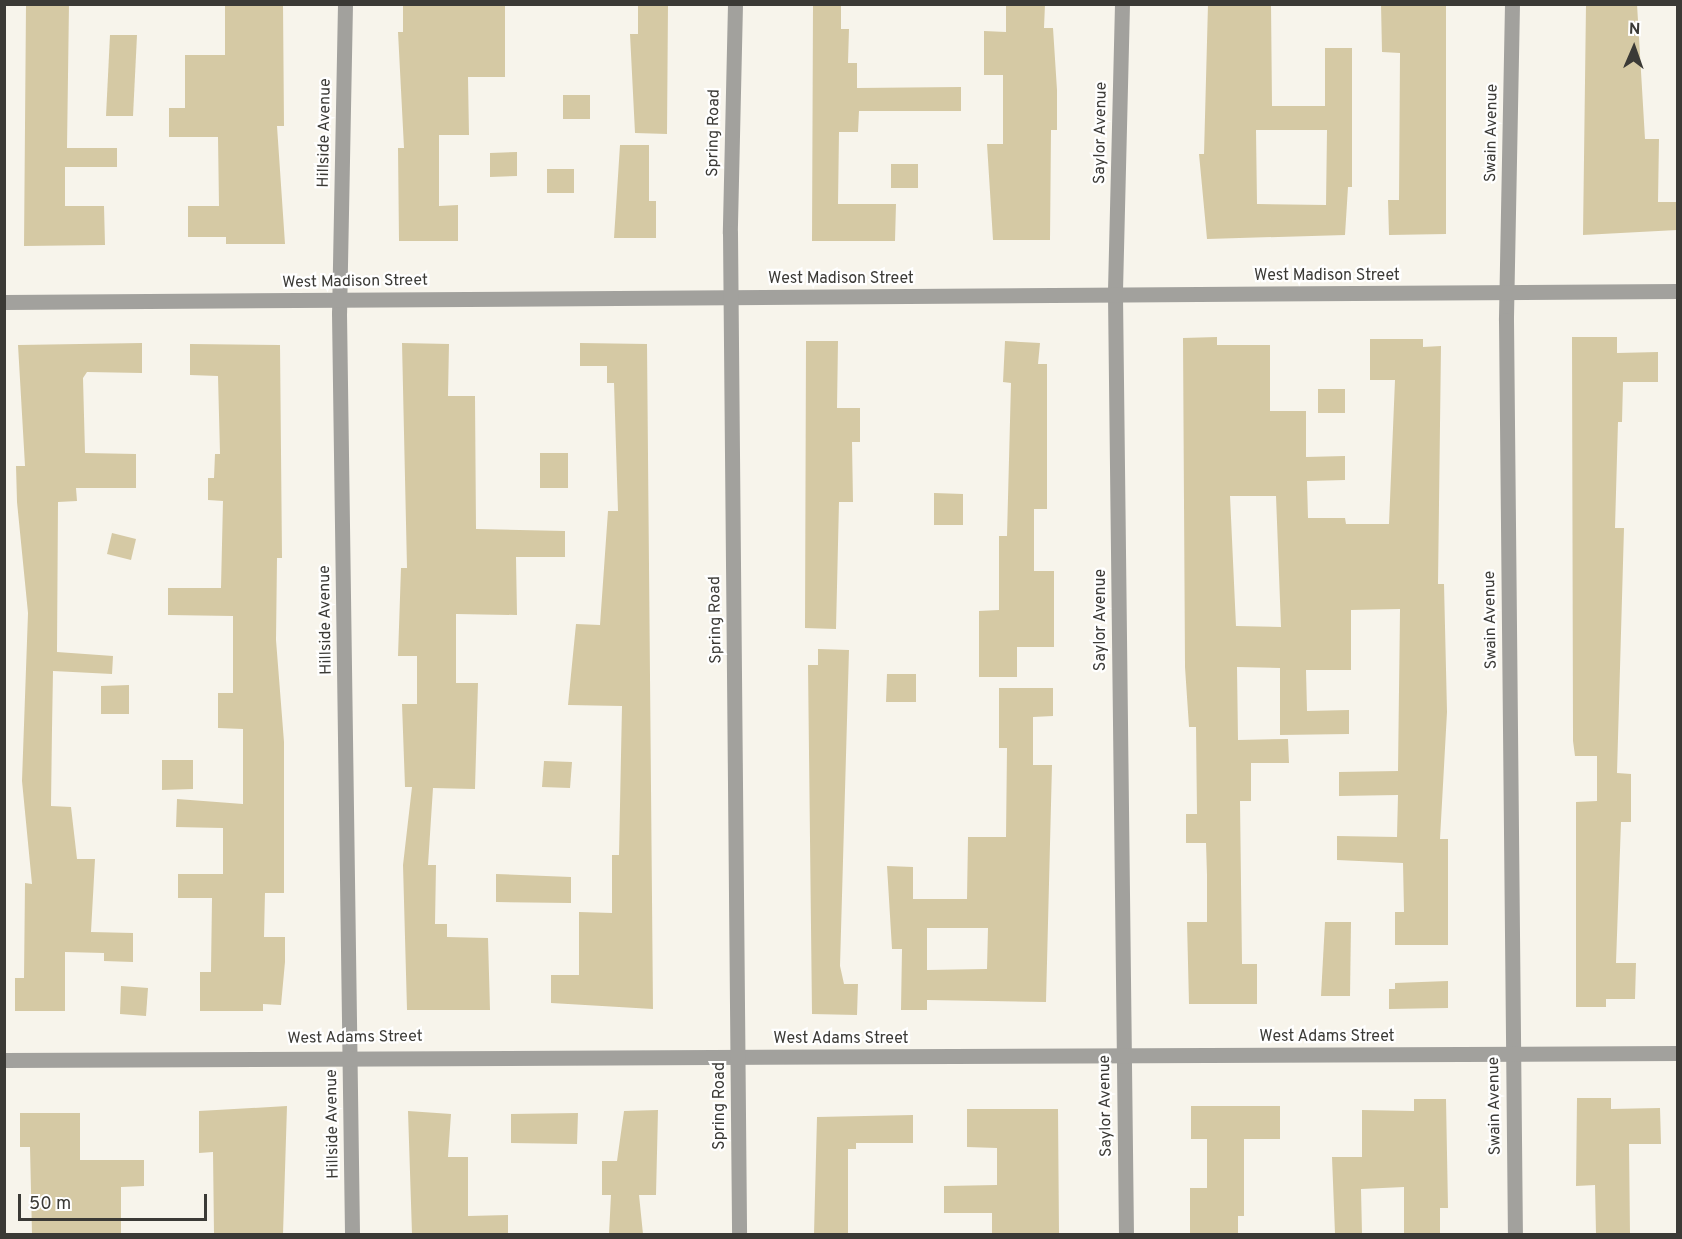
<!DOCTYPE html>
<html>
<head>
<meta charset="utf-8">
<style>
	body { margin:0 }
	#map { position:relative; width:1682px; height:1239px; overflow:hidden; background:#f7f4eb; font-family:Overpass,sans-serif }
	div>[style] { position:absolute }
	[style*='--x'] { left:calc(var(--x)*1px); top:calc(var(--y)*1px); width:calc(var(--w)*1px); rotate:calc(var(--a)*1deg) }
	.building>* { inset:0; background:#d5c9a4 }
	.minor>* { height:15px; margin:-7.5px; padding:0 7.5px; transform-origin:7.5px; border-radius:7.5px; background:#a2a19d }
	.tertiary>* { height:15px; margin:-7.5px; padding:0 7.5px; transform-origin:7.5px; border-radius:7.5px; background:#a2a19d }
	span { translate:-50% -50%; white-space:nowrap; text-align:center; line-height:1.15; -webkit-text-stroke:4.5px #fff; paint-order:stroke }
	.street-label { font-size:16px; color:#3b3a36 }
	.frame { position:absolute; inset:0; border:6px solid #3b3a36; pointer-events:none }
	.north { position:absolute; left:1604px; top:18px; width:60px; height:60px; -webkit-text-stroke:4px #fff; paint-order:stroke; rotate:2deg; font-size:16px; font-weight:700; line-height:24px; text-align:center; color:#3b3a36 }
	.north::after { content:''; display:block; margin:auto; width:21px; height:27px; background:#3b3a36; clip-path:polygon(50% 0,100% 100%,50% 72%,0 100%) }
	.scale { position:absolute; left:18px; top:1194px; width:189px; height:27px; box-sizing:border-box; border:3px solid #3b3a36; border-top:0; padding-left:8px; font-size:18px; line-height:21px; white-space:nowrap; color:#3b3a36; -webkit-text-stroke:4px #fff; paint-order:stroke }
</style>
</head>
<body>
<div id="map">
	<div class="building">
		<div style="clip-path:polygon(26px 4px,69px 4px,67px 148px,117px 148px,117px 167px,65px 167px,65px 206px,104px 206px,105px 245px,24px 246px)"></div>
		<div style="clip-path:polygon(225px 4px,283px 4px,284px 126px,277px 126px,285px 244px,226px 244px,226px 237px,188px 237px,188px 206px,219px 206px,218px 137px,169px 137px,169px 108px,185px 108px,185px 55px,225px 55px)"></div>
		<div style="clip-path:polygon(403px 4px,505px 4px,505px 77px,468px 77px,469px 135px,439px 135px,439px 206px,458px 205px,458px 241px,399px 241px,398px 148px,404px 148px,398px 32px,403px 32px)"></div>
		<div style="clip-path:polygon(638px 4px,668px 4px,667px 134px,635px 133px,630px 34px,638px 34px)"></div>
		<div style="clip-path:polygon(813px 4px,841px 4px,841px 29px,849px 29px,848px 63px,857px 63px,857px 88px,961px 87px,961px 111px,859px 111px,858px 132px,839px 132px,838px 204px,896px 204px,895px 241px,812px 241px)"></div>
		<div style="clip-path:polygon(1006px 4px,1045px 4px,1044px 28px,1053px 28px,1057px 90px,1057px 130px,1051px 130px,1050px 240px,993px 240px,987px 144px,1003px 144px,1003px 75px,984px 75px,984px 31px,1006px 32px)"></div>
		<div style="clip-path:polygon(evenodd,1208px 4px,1271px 4px,1272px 106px,1325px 106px,1325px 48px,1352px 48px,1352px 187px,1348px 187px,1345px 235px,1207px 239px,1199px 154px,1204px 154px,1208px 4px,1256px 130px,1327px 130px,1326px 205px,1257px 204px,1256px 130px)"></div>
		<div style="clip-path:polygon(1381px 4px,1446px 4px,1446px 234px,1389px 235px,1388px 200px,1399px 200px,1400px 53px,1382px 52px)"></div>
		<div style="clip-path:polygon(1586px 4px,1637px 4px,1645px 139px,1659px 139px,1658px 202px,1677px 202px,1677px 230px,1583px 235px)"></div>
		<div style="clip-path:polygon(110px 35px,137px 35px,133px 116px,106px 116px)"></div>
		<div style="clip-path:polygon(563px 95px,590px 95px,590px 119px,563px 119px)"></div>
		<div style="clip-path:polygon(620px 145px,649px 145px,649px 201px,656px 201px,656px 238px,614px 238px)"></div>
		<div style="clip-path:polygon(517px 152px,517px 176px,490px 177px,490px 153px)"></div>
		<div style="clip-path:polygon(891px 164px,918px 164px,918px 188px,891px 188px)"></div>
		<div style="clip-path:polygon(547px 169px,574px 169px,574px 193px,547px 193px)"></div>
		<div style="clip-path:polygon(evenodd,1217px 337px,1217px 345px,1270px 345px,1270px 411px,1306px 411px,1306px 457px,1345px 456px,1345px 480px,1307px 481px,1308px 518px,1345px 518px,1346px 524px,1389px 524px,1395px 380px,1370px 380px,1370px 339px,1423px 339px,1423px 347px,1441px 346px,1438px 584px,1444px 584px,1447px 712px,1440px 839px,1448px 839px,1448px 945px,1395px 945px,1395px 912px,1404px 912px,1403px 863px,1337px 860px,1337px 836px,1397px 837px,1398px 795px,1339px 796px,1339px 772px,1398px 771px,1400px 609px,1351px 610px,1351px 670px,1306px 670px,1307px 711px,1349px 710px,1349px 734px,1280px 735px,1280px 668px,1237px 667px,1238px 740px,1288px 739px,1289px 763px,1251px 763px,1251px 801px,1240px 801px,1242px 964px,1257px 964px,1257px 1004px,1189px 1004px,1187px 922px,1207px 922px,1207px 875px,1206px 843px,1186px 843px,1186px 814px,1197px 814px,1196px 727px,1189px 727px,1185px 667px,1183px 338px,1217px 337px,1230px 496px,1276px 496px,1281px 627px,1236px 626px,1230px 496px)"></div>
		<div style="clip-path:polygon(1572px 337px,1617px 337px,1617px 353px,1658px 352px,1658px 382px,1623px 382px,1622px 422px,1618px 422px,1615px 528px,1624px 528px,1617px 773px,1631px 774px,1631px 822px,1621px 822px,1616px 963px,1636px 963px,1635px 999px,1606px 999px,1606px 1007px,1576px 1007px,1576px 802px,1597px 801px,1597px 756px,1575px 756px,1573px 741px)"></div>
		<div style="clip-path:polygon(806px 341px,838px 341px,837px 408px,860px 408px,860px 442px,852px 442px,853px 502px,839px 502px,836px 629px,805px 628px)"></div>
		<div style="clip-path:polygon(1005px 341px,1040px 343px,1038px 364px,1047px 364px,1047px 509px,1034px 509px,1034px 571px,1054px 571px,1054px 647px,1017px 647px,1017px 677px,979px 677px,979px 611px,999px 610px,999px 536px,1007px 536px,1011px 383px,1003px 382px)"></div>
		<div style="clip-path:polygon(142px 343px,142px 373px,87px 372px,83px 378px,85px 453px,136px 454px,136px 488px,76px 488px,77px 501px,58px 502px,57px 652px,113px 656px,112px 674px,53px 671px,52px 729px,51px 806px,71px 807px,77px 859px,95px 859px,91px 932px,133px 933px,133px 962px,104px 961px,104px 953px,65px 952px,65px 1011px,15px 1011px,15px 978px,24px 978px,25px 883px,32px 884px,22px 781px,28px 613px,17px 502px,16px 466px,25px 466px,18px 345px)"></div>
		<div style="clip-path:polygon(402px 343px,449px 344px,448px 396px,475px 396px,476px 529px,565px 531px,565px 557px,516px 557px,517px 615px,456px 614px,456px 683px,478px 683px,475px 789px,433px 788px,428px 865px,436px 865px,435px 924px,447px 924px,447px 937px,488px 938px,490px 1010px,407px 1010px,403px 865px,412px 787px,405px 787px,402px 704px,417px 704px,417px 656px,398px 656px,401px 568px,407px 568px)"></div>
		<div style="clip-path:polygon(580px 343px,647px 344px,653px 1009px,551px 1003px,551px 975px,579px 975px,579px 912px,612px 913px,612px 855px,619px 855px,622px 706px,568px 705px,576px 624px,600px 625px,608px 511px,618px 511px,614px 383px,607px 383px,607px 366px,580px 366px)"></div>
		<div style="clip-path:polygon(190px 344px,280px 345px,282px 558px,277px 558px,276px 640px,284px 742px,284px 893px,265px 893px,264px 937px,285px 937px,285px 962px,281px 1005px,263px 1004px,263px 1011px,200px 1011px,200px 972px,211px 972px,212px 898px,178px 898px,178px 874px,223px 874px,223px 828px,176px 827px,177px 799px,243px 804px,243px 729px,218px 728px,218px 693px,233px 693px,233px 616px,168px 615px,168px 588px,221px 588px,223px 501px,208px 500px,208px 478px,214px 478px,215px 454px,220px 454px,218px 376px,190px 375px)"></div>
		<div style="clip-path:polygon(1318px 389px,1345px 389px,1345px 413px,1318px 413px)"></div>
		<div style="clip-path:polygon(540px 453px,568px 453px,568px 488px,540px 488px)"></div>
		<div style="clip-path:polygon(934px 493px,963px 494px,963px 525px,934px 525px)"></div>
		<div style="clip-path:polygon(112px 533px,136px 539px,131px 560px,107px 554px)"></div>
		<div style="clip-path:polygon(818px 649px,849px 650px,840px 966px,844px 984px,858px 984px,857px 1015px,812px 1014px,808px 665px,818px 665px)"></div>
		<div style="clip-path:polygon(887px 674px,916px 674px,916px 702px,886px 702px)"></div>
		<div style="clip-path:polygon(129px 685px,129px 714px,101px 714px,101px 686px)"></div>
		<div style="clip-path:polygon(evenodd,999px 688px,1053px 688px,1053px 716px,1033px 717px,1033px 765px,1052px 765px,1046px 1002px,927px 1000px,927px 1010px,901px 1010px,902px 949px,892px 949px,887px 866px,913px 867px,913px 899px,967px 899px,968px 837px,1006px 837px,1007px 748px,999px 748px,999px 688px,927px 928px,988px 928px,987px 969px,927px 970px,927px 928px)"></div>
		<div style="clip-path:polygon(162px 760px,193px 760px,193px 789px,162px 790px)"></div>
		<div style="clip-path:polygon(544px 761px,572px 762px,570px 788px,542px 787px)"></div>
		<div style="clip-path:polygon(496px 874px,571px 877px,571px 903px,496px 902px)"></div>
		<div style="clip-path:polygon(1325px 922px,1351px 922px,1350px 996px,1321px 996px)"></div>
		<div style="clip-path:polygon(1448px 981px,1448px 1008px,1389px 1009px,1389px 989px,1395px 989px,1395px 983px)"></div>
		<div style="clip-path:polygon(121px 986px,148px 988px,146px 1016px,120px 1014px)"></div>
		<div style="clip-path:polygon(1577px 1098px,1611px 1098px,1611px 1109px,1660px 1108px,1661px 1144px,1629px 1144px,1630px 1234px,1596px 1234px,1595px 1185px,1576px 1186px)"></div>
		<div style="clip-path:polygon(1414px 1099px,1446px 1099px,1448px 1208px,1440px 1208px,1440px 1234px,1404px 1234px,1404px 1187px,1361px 1189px,1362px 1234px,1335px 1234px,1332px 1157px,1362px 1157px,1362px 1110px,1414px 1111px)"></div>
		<div style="clip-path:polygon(287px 1106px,283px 1234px,214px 1234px,213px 1152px,199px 1153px,199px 1111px)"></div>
		<div style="clip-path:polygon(1191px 1106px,1280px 1106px,1280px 1139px,1244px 1139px,1244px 1216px,1238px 1216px,1238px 1234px,1190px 1234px,1190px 1188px,1207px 1188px,1207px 1139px,1191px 1139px)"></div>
		<div style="clip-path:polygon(967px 1109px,1058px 1109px,1059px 1234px,992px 1234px,992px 1213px,944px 1213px,944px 1186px,997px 1185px,997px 1148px,967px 1147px)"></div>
		<div style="clip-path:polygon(658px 1110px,656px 1195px,639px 1195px,643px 1234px,609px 1234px,611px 1195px,602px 1195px,602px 1161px,617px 1161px,624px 1111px)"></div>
		<div style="clip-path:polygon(408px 1111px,451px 1114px,448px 1157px,468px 1157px,468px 1216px,508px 1215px,508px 1234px,412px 1234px)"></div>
		<div style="clip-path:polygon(20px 1113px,80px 1113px,80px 1160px,144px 1160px,144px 1186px,121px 1187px,121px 1234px,32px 1234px,30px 1147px,20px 1147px)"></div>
		<div style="clip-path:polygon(578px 1113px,577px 1144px,511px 1143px,511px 1114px)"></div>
		<div style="clip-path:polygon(913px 1115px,913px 1143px,856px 1143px,856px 1149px,848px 1149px,848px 1234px,814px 1234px,817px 1117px)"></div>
	</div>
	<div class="minor">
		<div style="--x:345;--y:4;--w:309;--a:91.1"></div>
		<div style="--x:339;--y:313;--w:921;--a:89.19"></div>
		<div style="--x:1122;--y:4;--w:291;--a:91.4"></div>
		<div style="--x:1115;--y:295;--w:939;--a:89.33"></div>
		<div style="--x:1512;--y:4;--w:316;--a:91.1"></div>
		<div style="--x:1506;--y:320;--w:914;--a:89.44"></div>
		<div style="--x:4;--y:302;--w:1674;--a:-0.38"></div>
		<div style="--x:4;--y:1060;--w:1674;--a:-0.24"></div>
	</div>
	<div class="tertiary">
		<div style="--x:735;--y:4;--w:229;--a:91.3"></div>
		<div style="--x:730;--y:233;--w:1001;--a:89.48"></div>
	</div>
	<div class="street-label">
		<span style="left:325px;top:133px;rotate:-89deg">Hillside Avenue</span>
		<span style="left:714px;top:133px;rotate:-89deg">Spring Road</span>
		<span style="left:1101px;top:133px;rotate:-89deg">Saylor Avenue</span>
		<span style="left:1492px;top:133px;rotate:-89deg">Swain Avenue</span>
		<span style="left:1327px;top:276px">West Madison Street</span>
		<span style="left:841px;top:279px">West Madison Street</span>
		<span style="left:355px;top:282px;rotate:-1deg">West Madison Street</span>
		<span style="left:326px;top:620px;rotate:-91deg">Hillside Avenue</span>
		<span style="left:716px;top:620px;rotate:-91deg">Spring Road</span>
		<span style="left:1101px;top:620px;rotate:-90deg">Saylor Avenue</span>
		<span style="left:1491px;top:620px;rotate:-91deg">Swain Avenue</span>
		<span style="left:1327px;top:1037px">West Adams Street</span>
		<span style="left:355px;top:1038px;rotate:-1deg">West Adams Street</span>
		<span style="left:841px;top:1039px">West Adams Street</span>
		<span style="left:720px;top:1106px;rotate:-90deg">Spring Road</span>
		<span style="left:1106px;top:1106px;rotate:-91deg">Saylor Avenue</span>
		<span style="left:1495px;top:1106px;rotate:-91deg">Swain Avenue</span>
		<span style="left:333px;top:1124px;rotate:-91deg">Hillside Avenue</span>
	</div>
	<div class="frame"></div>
	<div class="north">N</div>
	<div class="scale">50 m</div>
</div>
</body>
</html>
